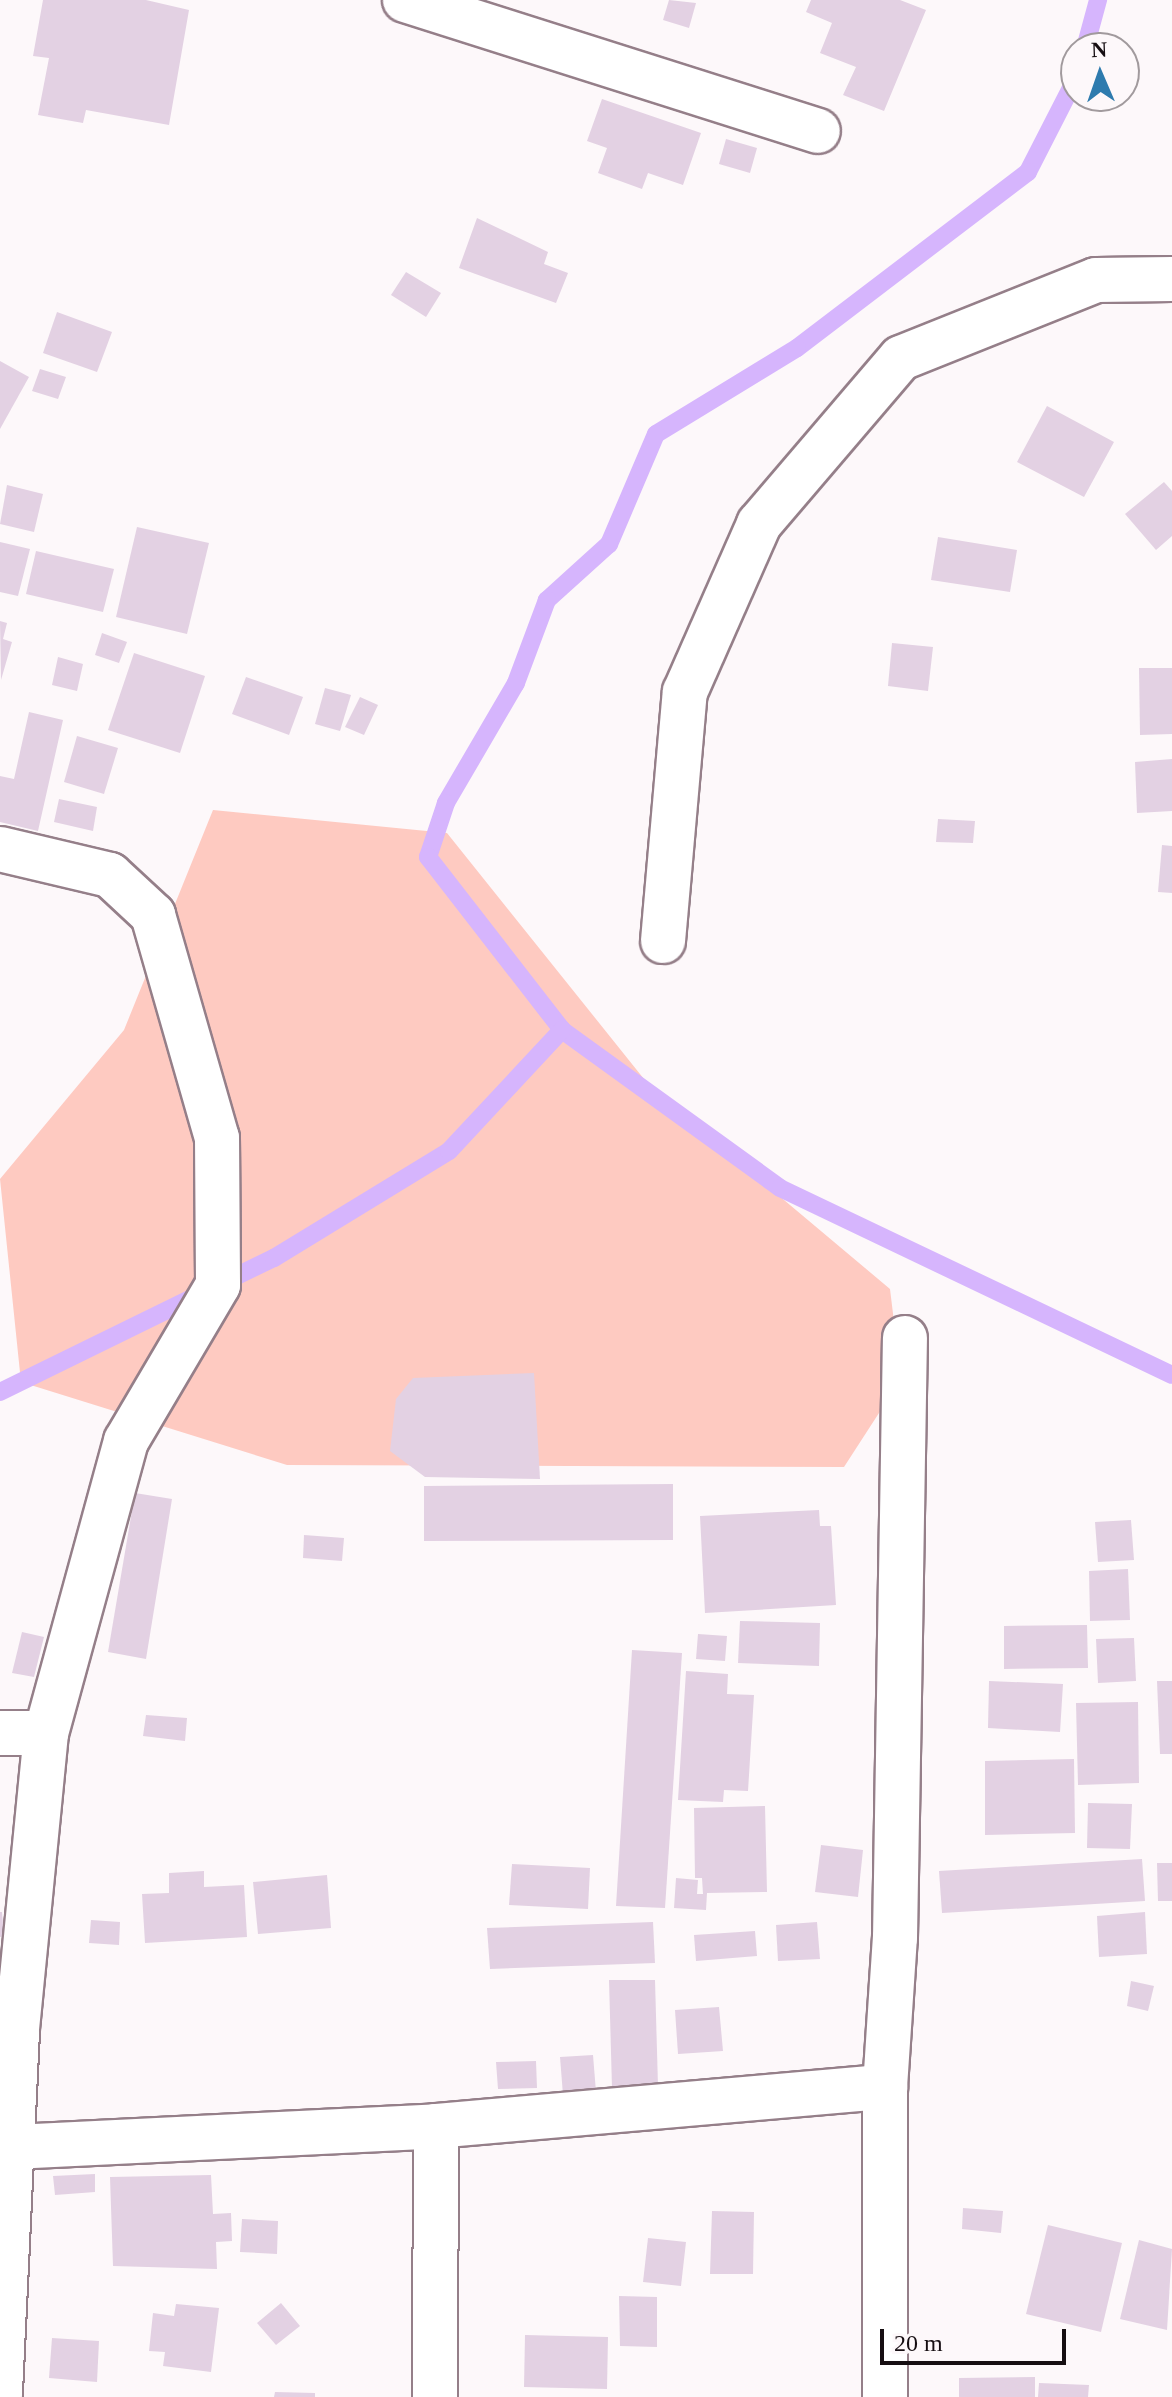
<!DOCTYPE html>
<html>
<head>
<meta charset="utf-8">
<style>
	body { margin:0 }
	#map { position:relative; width:1172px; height:2397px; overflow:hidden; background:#fdf8fa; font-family:"Times New Roman",serif }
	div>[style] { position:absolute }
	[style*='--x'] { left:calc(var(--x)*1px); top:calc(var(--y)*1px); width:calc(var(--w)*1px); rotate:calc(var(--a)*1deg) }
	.green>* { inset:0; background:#fecac1 }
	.stream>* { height:18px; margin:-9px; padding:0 9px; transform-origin:9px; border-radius:9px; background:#d6b5fd }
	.building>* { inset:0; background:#e3d1e3 }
	.roads { filter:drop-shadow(2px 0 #957f89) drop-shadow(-2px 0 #957f89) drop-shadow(0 2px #957f89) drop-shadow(0 -2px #957f89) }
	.street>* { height:44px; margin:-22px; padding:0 22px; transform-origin:22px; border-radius:22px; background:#fff }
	span { translate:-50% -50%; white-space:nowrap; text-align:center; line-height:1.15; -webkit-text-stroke:7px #fdf8fa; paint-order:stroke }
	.north { position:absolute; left:1060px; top:32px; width:80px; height:80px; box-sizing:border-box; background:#fdf8fa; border:2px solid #a19a9d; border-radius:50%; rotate:358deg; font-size:22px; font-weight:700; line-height:32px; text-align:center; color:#160e12 }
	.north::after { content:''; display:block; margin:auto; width:28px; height:36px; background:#2e7bae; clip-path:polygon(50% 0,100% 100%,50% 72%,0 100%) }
	.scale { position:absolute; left:880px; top:2329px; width:186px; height:36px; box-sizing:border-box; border:4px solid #160e12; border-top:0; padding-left:10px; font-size:24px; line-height:28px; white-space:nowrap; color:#160e12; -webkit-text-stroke:6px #fdf8fa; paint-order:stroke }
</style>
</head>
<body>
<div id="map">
	<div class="green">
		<div style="clip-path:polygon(213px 810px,447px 833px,652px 1089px,890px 1289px,901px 1379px,844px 1467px,287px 1465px,21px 1382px,0 1179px,124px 1030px)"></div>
	</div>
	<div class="stream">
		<div style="--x:1085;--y:48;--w:50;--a:-74.8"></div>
		<div style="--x:1076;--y:78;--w:106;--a:117.1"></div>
		<div style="--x:1028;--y:172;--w:290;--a:142.7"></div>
		<div style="--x:797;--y:348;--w:165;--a:148.6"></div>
		<div style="--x:656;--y:434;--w:120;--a:113.1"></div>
		<div style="--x:609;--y:544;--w:84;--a:137.9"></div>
		<div style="--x:547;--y:600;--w:89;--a:110.5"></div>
		<div style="--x:516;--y:683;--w:139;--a:120.3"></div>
		<div style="--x:446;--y:803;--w:57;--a:108.4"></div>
		<div style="--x:428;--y:857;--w:219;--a:52.2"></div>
		<div style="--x:562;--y:1030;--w:269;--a:35.9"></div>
		<div style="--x:780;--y:1188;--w:434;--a:25.5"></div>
		<div style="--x:0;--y:1392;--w:305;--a:-26.1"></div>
		<div style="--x:274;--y:1258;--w:205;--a:-31.4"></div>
		<div style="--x:449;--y:1151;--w:166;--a:-47"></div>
	</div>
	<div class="building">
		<div style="clip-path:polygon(43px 0,146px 0,189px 10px,169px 125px,86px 110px,83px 123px,38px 115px,49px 58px,33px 56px)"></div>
		<div style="clip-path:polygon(669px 0,696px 3px,689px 28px,663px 20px)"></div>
		<div style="clip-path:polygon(811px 0,900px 0,926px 10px,884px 111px,843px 95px,856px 67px,820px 53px,832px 23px,806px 12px)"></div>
		<div style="clip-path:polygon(602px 99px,701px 133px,683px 185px,648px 173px,642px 189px,598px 173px,607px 148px,587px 141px)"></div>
		<div style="clip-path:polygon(726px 139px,757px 148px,750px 173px,719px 164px)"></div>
		<div style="clip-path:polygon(477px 218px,548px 252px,544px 264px,568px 273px,556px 303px,459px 268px)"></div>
		<div style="clip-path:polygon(406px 272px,441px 293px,426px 317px,391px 295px)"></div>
		<div style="clip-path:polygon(57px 312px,112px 332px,97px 372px,43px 353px)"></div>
		<div style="clip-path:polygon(0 361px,29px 377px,0 429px)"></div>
		<div style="clip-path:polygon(40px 369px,66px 377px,58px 399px,32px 391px)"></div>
		<div style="clip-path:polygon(1047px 406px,1114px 442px,1084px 497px,1017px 462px)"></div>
		<div style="clip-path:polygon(1164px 482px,1172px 491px,1172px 536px,1156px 550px,1125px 514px)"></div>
		<div style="clip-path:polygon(7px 485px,43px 494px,34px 532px,0 524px)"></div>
		<div style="clip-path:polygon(137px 527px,209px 543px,187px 634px,116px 617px)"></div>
		<div style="clip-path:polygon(938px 537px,1017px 550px,1010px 592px,931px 580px)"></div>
		<div style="clip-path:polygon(0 542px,30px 549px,18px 596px,0 592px)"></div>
		<div style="clip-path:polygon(36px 551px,114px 569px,103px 612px,26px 594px)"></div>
		<div style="clip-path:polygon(0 621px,7px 623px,3px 639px,12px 642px,1px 680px)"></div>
		<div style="clip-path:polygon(102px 633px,127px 642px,119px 663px,95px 655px)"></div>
		<div style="clip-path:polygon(892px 643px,933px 647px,928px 691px,888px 686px)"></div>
		<div style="clip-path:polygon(134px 653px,205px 676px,180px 753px,108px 730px)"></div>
		<div style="clip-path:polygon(58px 657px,83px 664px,77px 691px,52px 685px)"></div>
		<div style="clip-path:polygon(1139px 668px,1172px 668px,1172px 734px,1140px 735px)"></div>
		<div style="clip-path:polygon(246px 677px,303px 697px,289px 735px,232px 714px)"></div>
		<div style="clip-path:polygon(325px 688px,351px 695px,340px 731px,315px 724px)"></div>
		<div style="clip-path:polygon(360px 697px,378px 705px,364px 735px,345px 727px)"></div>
		<div style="clip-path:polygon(29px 712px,63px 720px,38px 831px,0 822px,0 776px,14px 779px)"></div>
		<div style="clip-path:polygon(77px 736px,118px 748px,104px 794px,64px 782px)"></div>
		<div style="clip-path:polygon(1172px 759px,1172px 811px,1137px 813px,1135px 762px)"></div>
		<div style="clip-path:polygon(59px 799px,97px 807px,93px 831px,54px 822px)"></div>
		<div style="clip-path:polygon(938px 819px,975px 821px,973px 843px,936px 842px)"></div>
		<div style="clip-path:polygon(1162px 845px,1172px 846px,1172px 893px,1158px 892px)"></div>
		<div style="clip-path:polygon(534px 1373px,540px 1479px,425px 1477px,390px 1451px,396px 1399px,413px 1378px)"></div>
		<div style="clip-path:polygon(673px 1484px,673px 1540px,424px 1541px,424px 1486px)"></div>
		<div style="clip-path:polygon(135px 1493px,172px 1499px,146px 1659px,108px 1652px)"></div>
		<div style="clip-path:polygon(819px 1510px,820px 1526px,831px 1526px,836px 1605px,705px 1613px,700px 1516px)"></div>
		<div style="clip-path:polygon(1131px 1520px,1134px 1560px,1098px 1562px,1095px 1522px)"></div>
		<div style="clip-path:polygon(304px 1535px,344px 1538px,342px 1561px,303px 1558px)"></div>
		<div style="clip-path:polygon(1128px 1569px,1130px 1620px,1090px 1621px,1089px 1571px)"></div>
		<div style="clip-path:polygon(740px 1621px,820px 1623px,819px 1666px,738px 1663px)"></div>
		<div style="clip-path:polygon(1087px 1625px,1088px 1668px,1004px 1669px,1004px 1626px)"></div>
		<div style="clip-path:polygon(22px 1632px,44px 1637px,34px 1677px,12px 1673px)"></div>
		<div style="clip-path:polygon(698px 1634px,727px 1636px,725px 1661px,696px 1659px)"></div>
		<div style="clip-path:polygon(1134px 1638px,1136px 1681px,1098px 1683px,1096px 1639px)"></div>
		<div style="clip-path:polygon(632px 1650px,682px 1653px,665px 1908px,616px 1906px)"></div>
		<div style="clip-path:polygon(686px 1671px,728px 1674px,727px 1694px,754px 1695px,748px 1791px,724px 1790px,723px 1802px,678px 1800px)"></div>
		<div style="clip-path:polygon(989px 1681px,1063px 1684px,1060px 1732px,988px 1728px)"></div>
		<div style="clip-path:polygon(1157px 1681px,1172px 1681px,1172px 1754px,1160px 1754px)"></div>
		<div style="clip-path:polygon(1138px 1702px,1139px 1783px,1078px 1785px,1076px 1703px)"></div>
		<div style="clip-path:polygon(146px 1715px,187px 1718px,185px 1741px,143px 1736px)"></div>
		<div style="clip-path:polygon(1074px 1759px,1075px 1833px,985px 1835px,985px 1761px)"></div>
		<div style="clip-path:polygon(1088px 1803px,1132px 1804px,1130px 1849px,1087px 1848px)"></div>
		<div style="clip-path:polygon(765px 1806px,767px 1892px,707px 1893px,706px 1910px,674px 1908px,676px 1878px,698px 1880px,697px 1894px,703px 1894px,702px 1878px,695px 1878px,694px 1808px)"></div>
		<div style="clip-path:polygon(821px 1845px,863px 1850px,858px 1897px,815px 1892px)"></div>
		<div style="clip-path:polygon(1142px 1859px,1145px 1901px,942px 1913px,939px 1871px)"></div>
		<div style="clip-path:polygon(1157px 1863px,1172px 1863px,1172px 1901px,1158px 1901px)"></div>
		<div style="clip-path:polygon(512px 1864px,590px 1868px,588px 1909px,509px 1905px)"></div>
		<div style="clip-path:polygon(204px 1871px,204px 1887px,244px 1885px,247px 1937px,145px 1943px,142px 1894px,169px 1893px,169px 1873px)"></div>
		<div style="clip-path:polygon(327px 1875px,331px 1928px,258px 1934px,253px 1882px)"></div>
		<div style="clip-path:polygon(0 1912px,2px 1912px,4px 1936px,0 1937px)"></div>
		<div style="clip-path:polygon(1145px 1912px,1147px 1954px,1099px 1957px,1097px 1916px)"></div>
		<div style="clip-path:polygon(91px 1920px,120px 1922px,119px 1945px,89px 1943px)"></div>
		<div style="clip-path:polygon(653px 1922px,655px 1963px,490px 1969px,487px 1928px)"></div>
		<div style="clip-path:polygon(817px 1922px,820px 1959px,778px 1961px,776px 1925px)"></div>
		<div style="clip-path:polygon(755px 1931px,757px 1956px,696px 1961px,694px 1935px)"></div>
		<div style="clip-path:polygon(609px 1980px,655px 1980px,658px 2086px,612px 2088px)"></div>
		<div style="clip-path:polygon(1131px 1981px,1154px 1986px,1148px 2011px,1127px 2006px)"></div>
		<div style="clip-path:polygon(719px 2007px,723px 2051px,678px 2054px,675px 2010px)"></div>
		<div style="clip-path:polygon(593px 2055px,596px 2092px,563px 2095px,560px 2057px)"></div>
		<div style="clip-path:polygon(536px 2061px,537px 2088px,498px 2089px,496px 2062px)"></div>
		<div style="clip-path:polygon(95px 2174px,95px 2192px,55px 2195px,53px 2176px)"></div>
		<div style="clip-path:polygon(211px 2175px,213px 2214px,231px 2213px,232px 2241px,216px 2242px,217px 2269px,113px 2266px,110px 2177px)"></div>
		<div style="clip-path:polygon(963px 2208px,1003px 2211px,1001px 2233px,962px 2229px)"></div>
		<div style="clip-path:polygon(712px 2211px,754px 2212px,753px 2274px,710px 2274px)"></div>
		<div style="clip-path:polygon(242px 2219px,278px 2221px,277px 2254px,240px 2252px)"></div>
		<div style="clip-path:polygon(1048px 2225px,1122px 2243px,1101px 2332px,1026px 2314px)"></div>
		<div style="clip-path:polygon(648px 2238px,686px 2242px,681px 2286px,643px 2282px)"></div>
		<div style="clip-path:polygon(1139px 2240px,1172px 2249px,1167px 2330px,1120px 2319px)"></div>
		<div style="clip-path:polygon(619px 2296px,657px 2297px,657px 2347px,620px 2346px)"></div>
		<div style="clip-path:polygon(281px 2303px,300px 2326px,276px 2345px,257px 2323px)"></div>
		<div style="clip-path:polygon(176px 2304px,219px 2308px,211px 2372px,163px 2366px,165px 2352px,149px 2351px,153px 2313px,174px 2316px)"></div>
		<div style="clip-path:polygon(525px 2335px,608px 2337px,607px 2389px,524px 2387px)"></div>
		<div style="clip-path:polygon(52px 2338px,99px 2341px,97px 2382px,49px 2378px)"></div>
		<div style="clip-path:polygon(1035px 2377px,1035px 2397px,959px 2397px,959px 2378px)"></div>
		<div style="clip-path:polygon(1039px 2383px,1089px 2385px,1088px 2397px,1038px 2397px)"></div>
		<div style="clip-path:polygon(275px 2392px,315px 2393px,315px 2397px,274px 2397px)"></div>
	</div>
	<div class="roads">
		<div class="street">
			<div style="--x:405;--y:0;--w:433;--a:17.6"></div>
			<div style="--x:0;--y:849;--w:113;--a:13.3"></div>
			<div style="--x:110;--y:875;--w:59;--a:42.9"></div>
			<div style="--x:153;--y:915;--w:232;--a:74"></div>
			<div style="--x:217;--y:1138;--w:147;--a:89.6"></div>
			<div style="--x:218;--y:1285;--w:181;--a:120.5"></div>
			<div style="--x:126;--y:1441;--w:303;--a:105.3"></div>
			<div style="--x:46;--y:1733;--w:299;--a:95.6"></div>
			<div style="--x:17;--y:2031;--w:364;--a:92.7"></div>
			<div style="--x:663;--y:941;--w:250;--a:-85"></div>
			<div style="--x:685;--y:692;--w:184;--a:-66.2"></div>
			<div style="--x:759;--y:524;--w:218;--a:-49.5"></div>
			<div style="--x:901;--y:358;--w:210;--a:-21.8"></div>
			<div style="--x:1096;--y:280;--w:76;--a:-0.8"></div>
			<div style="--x:0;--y:1733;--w:46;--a:0"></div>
			<div style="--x:13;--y:2147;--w:424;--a:-2.8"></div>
			<div style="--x:436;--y:2126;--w:451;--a:-5"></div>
			<div style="--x:435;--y:2397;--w:271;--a:-89.8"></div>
			<div style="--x:885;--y:2397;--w:310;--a:-90"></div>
			<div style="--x:885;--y:2087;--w:149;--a:-86.2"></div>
			<div style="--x:895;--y:1938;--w:600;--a:-89.05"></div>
		</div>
	</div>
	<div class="north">N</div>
	<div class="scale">20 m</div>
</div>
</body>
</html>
